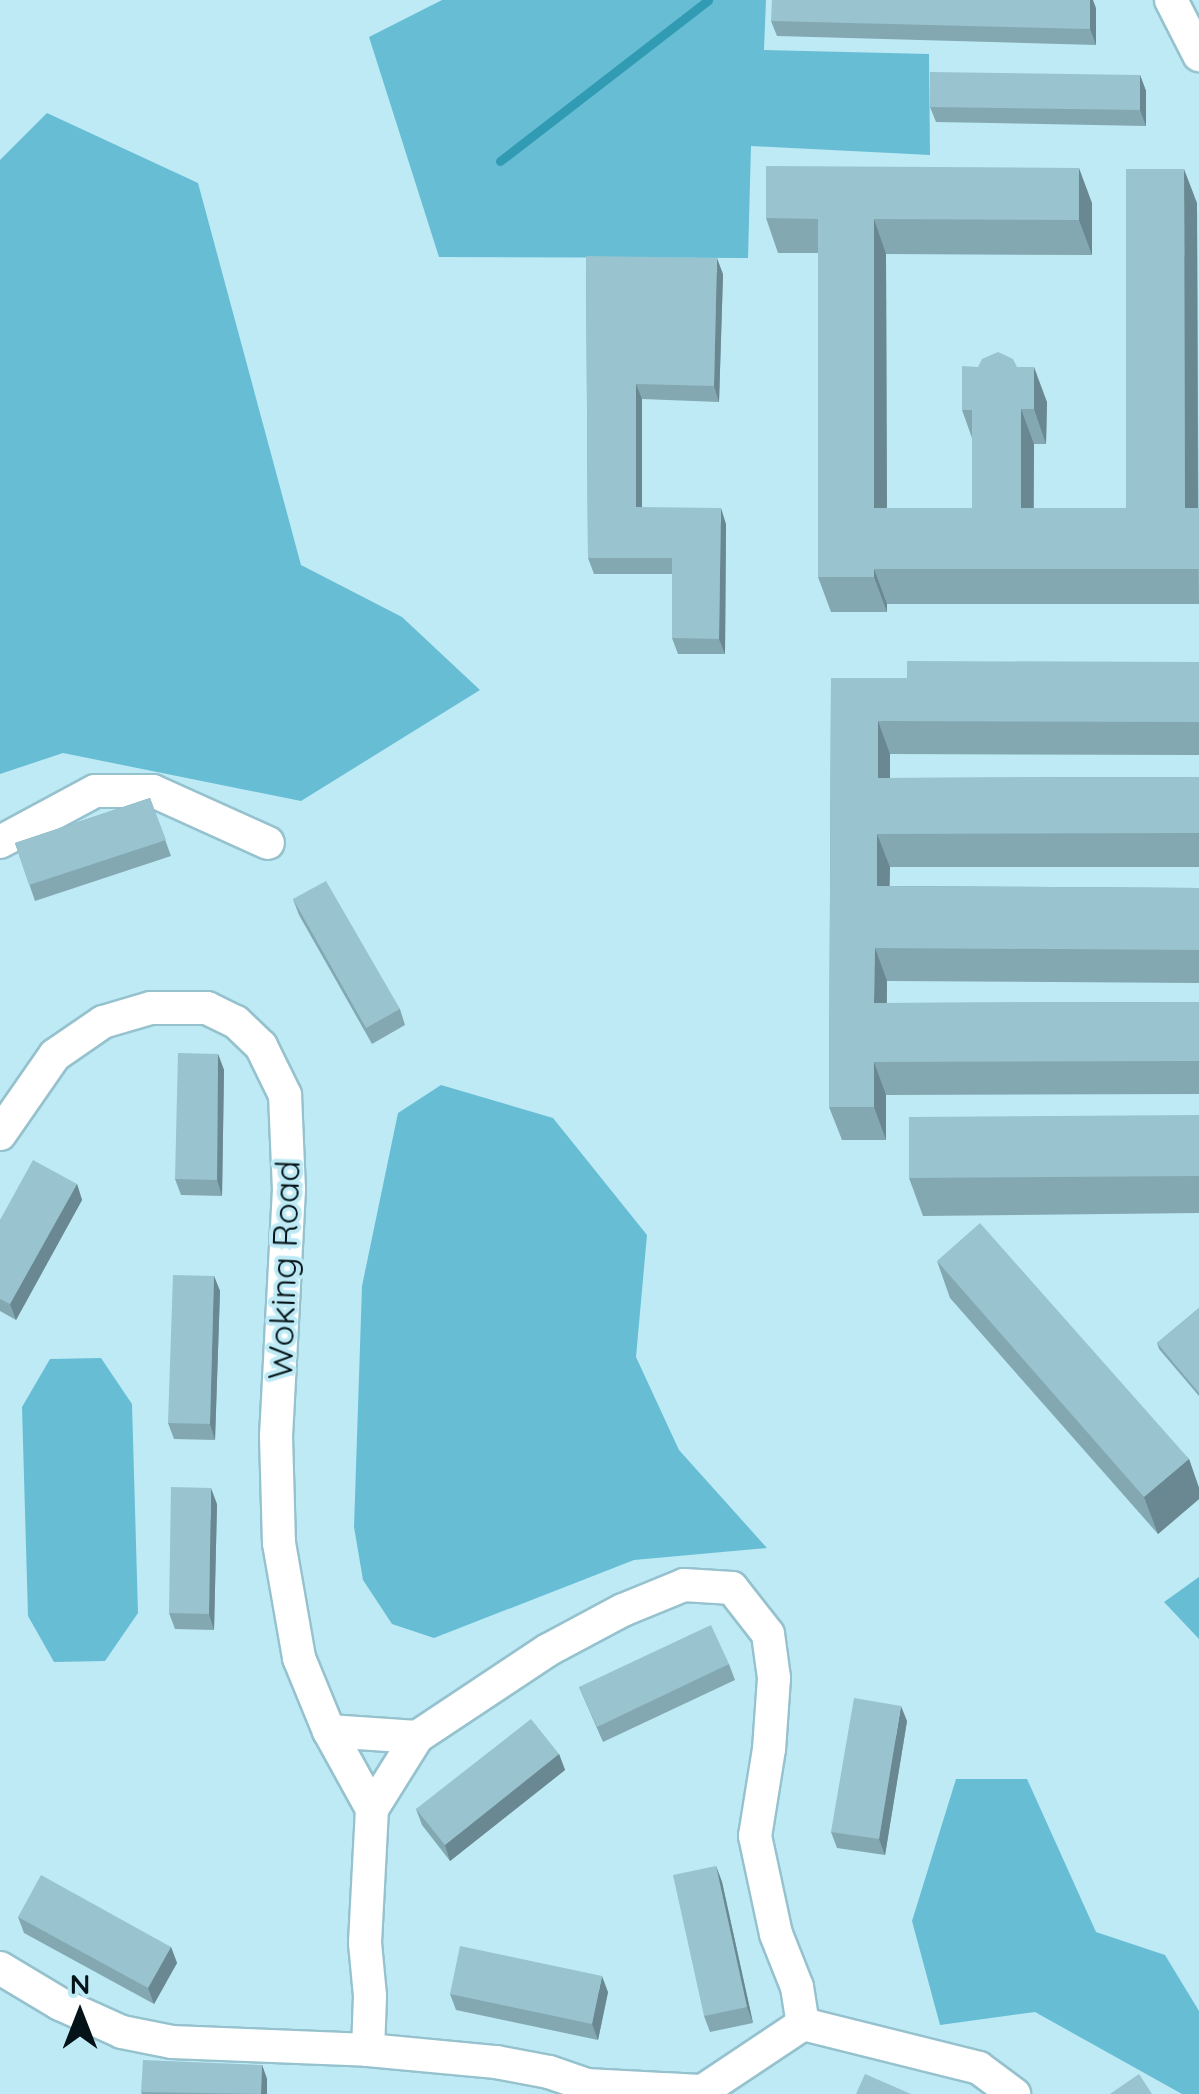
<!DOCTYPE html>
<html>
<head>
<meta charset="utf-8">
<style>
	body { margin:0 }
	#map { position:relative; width:1199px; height:2094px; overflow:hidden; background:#beeaf6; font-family:Quicksand,sans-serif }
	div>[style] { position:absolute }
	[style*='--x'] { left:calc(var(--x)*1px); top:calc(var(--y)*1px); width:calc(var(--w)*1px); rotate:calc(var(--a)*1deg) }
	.green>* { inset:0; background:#67bed4 }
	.stream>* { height:9px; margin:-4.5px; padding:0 4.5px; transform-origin:4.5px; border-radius:4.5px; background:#319bb3 }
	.roads { filter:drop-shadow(2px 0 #96c2ce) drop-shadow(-2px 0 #96c2ce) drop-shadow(0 2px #96c2ce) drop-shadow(0 -2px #96c2ce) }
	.minor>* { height:32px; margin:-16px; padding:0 16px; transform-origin:16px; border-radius:16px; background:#fff }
	.wall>* { inset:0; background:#83a8b2 }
	.shaded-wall>* { inset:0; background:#6a8891 }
	.building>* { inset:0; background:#98c3cf }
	span { translate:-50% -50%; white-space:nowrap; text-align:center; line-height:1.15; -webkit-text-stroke:8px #beeaf6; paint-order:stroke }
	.street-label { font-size:35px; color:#031317 }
	.north { position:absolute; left:30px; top:1964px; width:100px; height:100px; -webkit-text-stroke:8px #beeaf6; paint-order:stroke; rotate:0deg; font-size:28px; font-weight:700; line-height:40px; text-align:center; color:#031317 }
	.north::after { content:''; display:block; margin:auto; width:35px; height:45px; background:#031317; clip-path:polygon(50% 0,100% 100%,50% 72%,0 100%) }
</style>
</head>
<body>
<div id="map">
	<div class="green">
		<div style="clip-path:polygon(442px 0,766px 0,764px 50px,929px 54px,930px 155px,751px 146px,748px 258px,439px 257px,369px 37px)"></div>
		<div style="clip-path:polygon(47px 113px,198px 183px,301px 565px,402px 617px,480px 690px,301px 801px,63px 753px,0 774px,0 160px)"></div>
		<div style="clip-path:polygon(441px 1085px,553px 1118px,647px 1235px,636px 1357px,679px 1450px,767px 1548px,634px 1560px,434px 1638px,392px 1624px,363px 1580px,354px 1527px,362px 1286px,398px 1113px)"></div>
		<div style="clip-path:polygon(101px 1358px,132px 1404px,138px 1613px,105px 1661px,54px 1662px,28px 1616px,22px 1407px,50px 1359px)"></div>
		<div style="clip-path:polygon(1199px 1577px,1199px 1639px,1164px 1602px)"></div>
		<div style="clip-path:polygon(956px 1779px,1027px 1779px,1096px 1932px,1165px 1955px,1199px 2011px,1199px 2094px,1182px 2094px,1035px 2012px,940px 2025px,912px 1921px)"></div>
	</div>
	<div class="stream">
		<div style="--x:500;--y:161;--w:263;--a:-37.7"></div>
	</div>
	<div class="roads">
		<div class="minor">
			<div style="--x:1171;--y:0;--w:62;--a:63"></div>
			<div style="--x:0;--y:842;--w:108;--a:-28.2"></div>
			<div style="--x:95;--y:791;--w:58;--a:0"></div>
			<div style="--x:153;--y:791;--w:126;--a:24.3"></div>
			<div style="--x:0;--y:1134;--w:96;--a:-55.2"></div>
			<div style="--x:55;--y:1055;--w:58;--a:-34.5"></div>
			<div style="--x:103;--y:1022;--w:50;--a:-16.3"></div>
			<div style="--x:151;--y:1008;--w:56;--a:0"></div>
			<div style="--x:207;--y:1008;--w:32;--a:26"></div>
			<div style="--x:236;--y:1022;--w:35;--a:44"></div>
			<div style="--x:261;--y:1046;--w:55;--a:63.9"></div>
			<div style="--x:285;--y:1095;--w:94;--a:87.6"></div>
			<div style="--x:289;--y:1189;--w:247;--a:93"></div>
			<div style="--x:276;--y:1436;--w:107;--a:88.4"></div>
			<div style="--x:279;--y:1543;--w:117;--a:80.1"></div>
			<div style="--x:299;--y:1658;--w:79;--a:67.7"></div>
			<div style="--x:329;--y:1731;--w:89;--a:61.1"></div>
			<div style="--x:372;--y:1809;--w:134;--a:93"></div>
			<div style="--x:365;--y:1943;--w:53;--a:84.6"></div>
			<div style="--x:370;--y:1996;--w:54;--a:92.1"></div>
			<div style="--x:329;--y:1731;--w:88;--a:3.9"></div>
			<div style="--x:372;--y:1809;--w:85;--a:-58"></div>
			<div style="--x:417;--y:1737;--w:157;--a:-33.6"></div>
			<div style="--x:548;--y:1650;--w:85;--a:-28.1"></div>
			<div style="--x:623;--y:1610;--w:66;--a:-22.3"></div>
			<div style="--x:684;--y:1585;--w:48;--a:3.6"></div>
			<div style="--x:732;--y:1588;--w:58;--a:52"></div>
			<div style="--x:768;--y:1634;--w:44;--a:82.2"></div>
			<div style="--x:774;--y:1678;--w:71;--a:94"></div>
			<div style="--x:769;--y:1749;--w:88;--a:99.1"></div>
			<div style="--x:755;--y:1836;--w:100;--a:77.9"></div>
			<div style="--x:776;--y:1934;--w:57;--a:68.4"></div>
			<div style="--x:797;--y:1987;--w:37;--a:81"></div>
			<div style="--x:0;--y:1968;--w:70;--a:31"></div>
			<div style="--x:60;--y:2004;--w:68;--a:24.3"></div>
			<div style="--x:122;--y:2032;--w:51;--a:11.3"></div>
			<div style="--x:172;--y:2042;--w:196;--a:2.3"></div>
			<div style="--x:368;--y:2050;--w:129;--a:5.4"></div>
			<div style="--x:496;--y:2062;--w:54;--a:10.7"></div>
			<div style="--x:549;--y:2072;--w:39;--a:19"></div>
			<div style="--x:586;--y:2085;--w:11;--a:56"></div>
			<div style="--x:586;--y:2085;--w:114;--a:3"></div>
			<div style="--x:698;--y:2094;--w:126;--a:-33.7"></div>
			<div style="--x:803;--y:2024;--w:181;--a:14"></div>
			<div style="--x:979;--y:2068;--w:44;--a:36.6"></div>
		</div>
	</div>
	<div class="wall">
		<div style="clip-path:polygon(1096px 8px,1096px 45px,777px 36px,771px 21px)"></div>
		<div style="clip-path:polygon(1140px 75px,1146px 91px,1146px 126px,936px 122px,930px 107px)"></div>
		<div style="clip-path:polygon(1092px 203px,1092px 255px,886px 254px,887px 508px,972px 508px,972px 438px,962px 410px,1017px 367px,1047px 402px,1046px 444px,1034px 444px,1034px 508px,1126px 508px,1197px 203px,1199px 604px,887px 604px,887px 612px,831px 612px,818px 577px,818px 253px,778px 253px,766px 218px)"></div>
		<div style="clip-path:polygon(586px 256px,723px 274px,719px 402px,642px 399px,642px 507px,726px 524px,725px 654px,678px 654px,672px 638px,672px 574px,594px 574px,588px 558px)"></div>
		<div style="clip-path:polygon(1199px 662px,1199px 755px,890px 754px,890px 778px,1199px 777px,1199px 867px,890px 867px,889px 886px,1199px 888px,1199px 983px,887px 981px,887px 1003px,1199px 1002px,1199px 1094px,886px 1095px,886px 1140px,842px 1140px,829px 1107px,831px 678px,907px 678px)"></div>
		<div style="clip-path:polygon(150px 798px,171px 856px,35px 901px,15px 843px)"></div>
		<div style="clip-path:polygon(293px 899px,400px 1009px,405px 1025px,372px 1044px,299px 915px)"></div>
		<div style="clip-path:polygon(218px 1054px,224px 1070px,222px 1196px,181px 1195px,175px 1179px)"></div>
		<div style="clip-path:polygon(1199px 1115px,1199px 1213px,923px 1216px,909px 1178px)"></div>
		<div style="clip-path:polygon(77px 1184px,82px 1200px,16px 1320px,0 1311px,0 1220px)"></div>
		<div style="clip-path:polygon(937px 1261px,1189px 1459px,1199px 1488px,1199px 1499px,1158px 1534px,950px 1298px)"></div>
		<div style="clip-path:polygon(214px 1276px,220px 1291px,215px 1440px,174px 1439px,168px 1423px)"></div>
		<div style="clip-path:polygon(1199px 1308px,1199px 1396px,1159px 1349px,1157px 1343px)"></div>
		<div style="clip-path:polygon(217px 1504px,214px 1630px,175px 1629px,169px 1613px)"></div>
		<div style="clip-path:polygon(729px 1664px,735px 1680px,603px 1742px,579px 1687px)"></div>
		<div style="clip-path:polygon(907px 1721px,885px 1855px,837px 1848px,831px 1832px)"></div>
		<div style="clip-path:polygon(559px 1754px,565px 1770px,450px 1861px,422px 1825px,416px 1809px)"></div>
		<div style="clip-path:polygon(716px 1866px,722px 1882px,753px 2023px,710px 2032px,704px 2016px)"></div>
		<div style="clip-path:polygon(18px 1917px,171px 1947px,177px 1963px,154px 2004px,24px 1933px)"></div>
		<div style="clip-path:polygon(608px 1992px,598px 2040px,456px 2010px,450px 1994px)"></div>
		<div style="clip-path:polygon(262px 2065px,267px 2079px,267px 2094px,142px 2094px,141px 2092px)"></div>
	</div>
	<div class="shaded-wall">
		<div style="clip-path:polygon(1090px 0,1093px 0,1096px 8px,1096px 45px,1090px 29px)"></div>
		<div style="clip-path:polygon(1140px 75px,1146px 91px,1146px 126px,1140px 110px)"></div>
		<div style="clip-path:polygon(1079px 168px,1092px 203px,1092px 255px,1079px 220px)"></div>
		<div style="clip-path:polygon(1184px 169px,1197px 203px,1198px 542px,1185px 508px)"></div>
		<div style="clip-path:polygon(874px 219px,886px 254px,887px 542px,874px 508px)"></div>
		<div style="clip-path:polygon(717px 258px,723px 274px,719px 402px,714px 386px)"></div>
		<div style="clip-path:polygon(1034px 367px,1047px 402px,1046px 444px,1034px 409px)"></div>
		<div style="clip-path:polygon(636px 384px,642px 399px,642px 523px,636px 507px)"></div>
		<div style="clip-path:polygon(1021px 409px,1034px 444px,1033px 542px,1021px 508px)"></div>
		<div style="clip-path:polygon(721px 508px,726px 524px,725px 654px,719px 639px)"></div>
		<div style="clip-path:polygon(874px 569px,887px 604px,887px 612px,874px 577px)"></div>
		<div style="clip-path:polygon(878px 721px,890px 754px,890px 811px,878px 778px)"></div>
		<div style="clip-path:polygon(877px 834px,890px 867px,889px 919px,877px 886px)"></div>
		<div style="clip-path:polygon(875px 948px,887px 981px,886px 1036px,874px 1003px)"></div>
		<div style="clip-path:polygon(218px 1054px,224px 1070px,222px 1196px,217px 1180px)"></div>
		<div style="clip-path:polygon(874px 1062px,886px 1095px,886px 1140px,874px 1107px)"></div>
		<div style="clip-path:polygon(77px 1184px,82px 1200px,16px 1320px,10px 1304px)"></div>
		<div style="clip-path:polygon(214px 1276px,220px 1291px,215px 1440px,210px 1424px)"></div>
		<div style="clip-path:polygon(1189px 1459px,1199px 1488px,1199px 1499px,1158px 1534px,1144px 1497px)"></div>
		<div style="clip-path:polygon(211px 1488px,217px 1504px,214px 1630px,209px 1614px)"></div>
		<div style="clip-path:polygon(901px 1706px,907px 1721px,885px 1855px,879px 1839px)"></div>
		<div style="clip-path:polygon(559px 1754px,565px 1770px,450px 1861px,445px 1845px)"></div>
		<div style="clip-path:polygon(716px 1866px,722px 1882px,753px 2023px,747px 2007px)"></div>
		<div style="clip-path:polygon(171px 1947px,177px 1963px,154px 2004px,148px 1988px)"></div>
		<div style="clip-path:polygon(602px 1976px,608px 1992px,598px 2040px,592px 2024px)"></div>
		<div style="clip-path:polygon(262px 2065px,267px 2079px,267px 2094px,261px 2094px)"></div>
	</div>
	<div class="building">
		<div style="clip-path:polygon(772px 0,1090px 0,1090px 29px,771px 21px)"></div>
		<div style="clip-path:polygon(930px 72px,1140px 75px,1140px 110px,930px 107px)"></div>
		<div style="clip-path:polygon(766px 166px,1079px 168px,1079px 220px,874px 219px,874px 508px,972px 508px,972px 410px,962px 410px,962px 366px,978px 367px,982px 359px,998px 352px,1013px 359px,1017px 367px,1034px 367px,1034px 409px,1021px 409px,1021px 508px,1126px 508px,1126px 169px,1184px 169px,1185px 508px,1199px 508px,1199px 569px,874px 569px,874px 577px,818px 577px,818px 219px,766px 218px)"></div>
		<div style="clip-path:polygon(586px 256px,717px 258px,714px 386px,636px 384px,636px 507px,721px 508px,719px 639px,672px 638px,672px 558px,588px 558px)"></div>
		<div style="clip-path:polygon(907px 661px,1199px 662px,1199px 722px,878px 721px,878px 778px,1199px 777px,1199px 833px,877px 834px,877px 886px,1199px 888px,1199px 950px,875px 948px,874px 1003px,1199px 1002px,1199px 1061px,874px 1062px,874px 1107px,829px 1107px,831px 678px,907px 678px)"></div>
		<div style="clip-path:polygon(150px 798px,166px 840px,29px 885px,15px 843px)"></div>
		<div style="clip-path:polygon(326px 881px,400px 1009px,366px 1028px,293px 899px)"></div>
		<div style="clip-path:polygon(178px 1053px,218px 1054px,217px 1180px,175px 1179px)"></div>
		<div style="clip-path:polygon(1199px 1115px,1199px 1176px,909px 1178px,909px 1117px)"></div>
		<div style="clip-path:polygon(33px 1160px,77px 1184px,10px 1304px,0 1299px,0 1220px)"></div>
		<div style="clip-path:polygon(980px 1223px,1189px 1459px,1144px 1497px,937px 1261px)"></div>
		<div style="clip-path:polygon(173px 1275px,214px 1276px,210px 1424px,168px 1423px)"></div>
		<div style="clip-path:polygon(1199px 1308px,1199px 1393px,1157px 1343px)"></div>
		<div style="clip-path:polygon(171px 1487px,211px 1488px,209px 1614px,169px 1613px)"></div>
		<div style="clip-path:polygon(711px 1625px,729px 1664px,597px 1727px,579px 1687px)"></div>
		<div style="clip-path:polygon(854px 1698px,901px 1706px,879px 1839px,831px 1832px)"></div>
		<div style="clip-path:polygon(531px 1719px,559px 1754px,445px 1845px,416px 1809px)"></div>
		<div style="clip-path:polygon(716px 1866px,747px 2007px,704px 2016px,673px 1875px)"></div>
		<div style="clip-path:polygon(41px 1875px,171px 1947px,148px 1988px,18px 1917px)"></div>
		<div style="clip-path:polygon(460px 1946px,602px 1976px,592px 2024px,450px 1994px)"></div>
		<div style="clip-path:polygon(143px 2060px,262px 2065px,261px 2094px,141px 2092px)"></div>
		<div style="clip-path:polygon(865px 2074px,911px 2094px,856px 2094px)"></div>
		<div style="clip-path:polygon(1139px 2074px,1152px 2094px,1110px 2094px)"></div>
	</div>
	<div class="street-label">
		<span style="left:283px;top:1270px;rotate:-88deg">Woking Road</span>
	</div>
	<div class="north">N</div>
</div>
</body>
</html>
